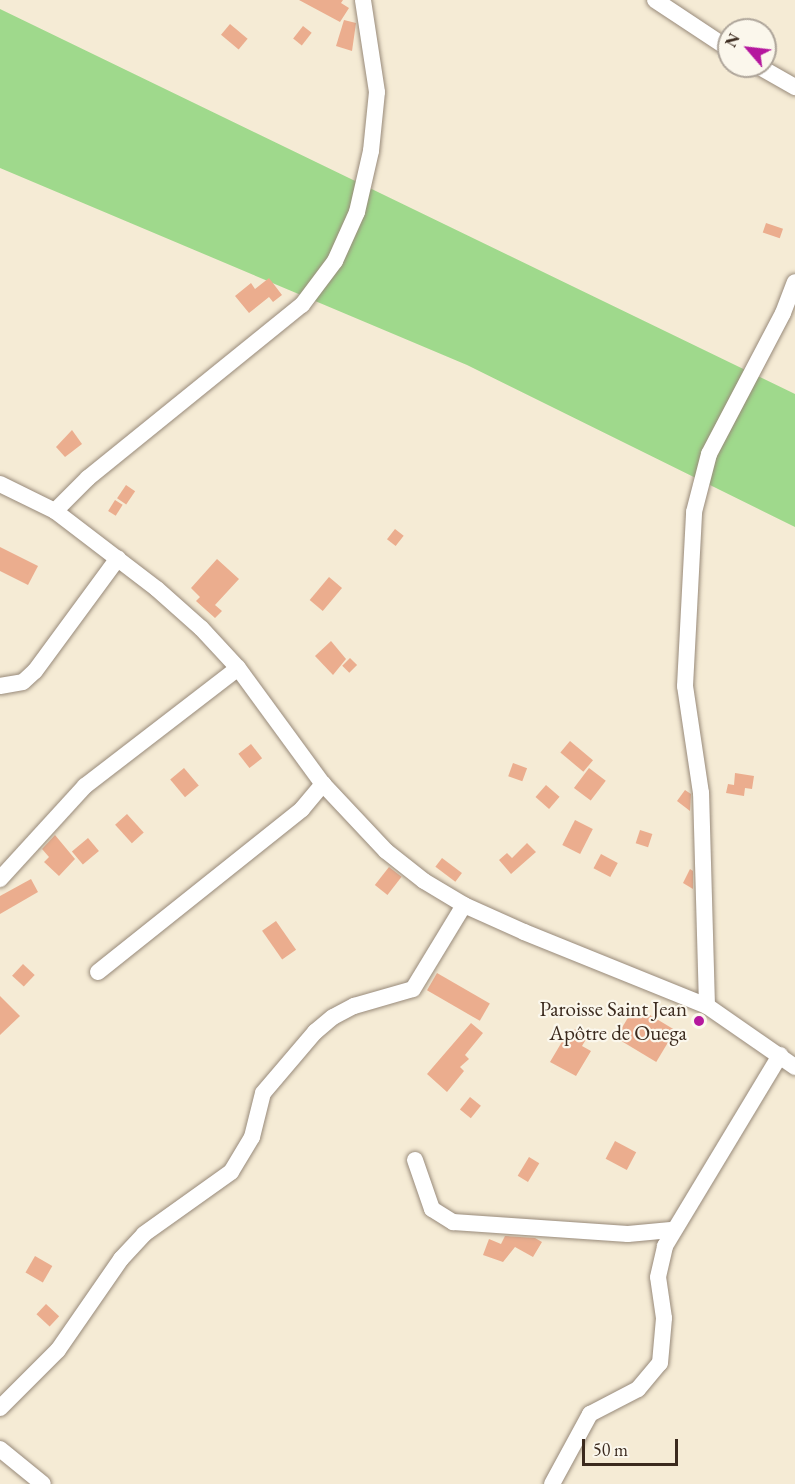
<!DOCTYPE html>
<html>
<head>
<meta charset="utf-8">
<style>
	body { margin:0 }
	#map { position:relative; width:795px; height:1484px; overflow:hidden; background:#f5ebd5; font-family:"EB Garamond",serif }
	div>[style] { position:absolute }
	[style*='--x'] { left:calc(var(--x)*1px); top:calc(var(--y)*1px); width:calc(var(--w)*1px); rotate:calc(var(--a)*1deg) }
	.green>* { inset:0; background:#9fd98c }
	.building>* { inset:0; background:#ebad8e; transform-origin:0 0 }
	.roads { filter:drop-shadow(0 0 2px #988a7a) drop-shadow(0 0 2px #988a7a) }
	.minor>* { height:16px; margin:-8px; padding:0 8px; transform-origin:8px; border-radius:8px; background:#fff }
	.dots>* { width:16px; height:16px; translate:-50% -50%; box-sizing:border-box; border:3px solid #fbf7ec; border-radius:50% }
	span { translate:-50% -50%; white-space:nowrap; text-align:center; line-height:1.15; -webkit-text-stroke:4.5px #fbf7ec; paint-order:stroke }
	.poi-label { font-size:21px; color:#3b2a1e }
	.right { translate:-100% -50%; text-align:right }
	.north { position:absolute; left:717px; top:18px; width:60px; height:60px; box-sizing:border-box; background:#fbf7ec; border:2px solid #aea59a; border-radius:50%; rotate:298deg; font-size:16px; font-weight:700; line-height:24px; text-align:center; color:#3b2a1e }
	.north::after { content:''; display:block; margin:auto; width:21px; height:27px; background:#b5179e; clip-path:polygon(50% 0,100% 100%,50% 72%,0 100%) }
	.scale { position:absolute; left:582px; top:1439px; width:96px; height:27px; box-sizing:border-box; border:3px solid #3b2a1e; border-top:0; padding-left:8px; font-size:18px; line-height:21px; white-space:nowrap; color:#3b2a1e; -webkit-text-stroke:4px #fbf7ec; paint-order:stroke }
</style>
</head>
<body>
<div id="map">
	<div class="green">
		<i style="clip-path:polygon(0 9px,795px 394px,795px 527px,467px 365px,0 168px)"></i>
	</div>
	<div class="building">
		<i style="clip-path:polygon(299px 0,343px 0,341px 3px,349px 8px,340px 22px)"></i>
		<i style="clip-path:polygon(344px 20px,356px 23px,352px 51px,336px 46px)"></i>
		<i style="left:230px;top:24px;width:23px;height:14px;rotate:40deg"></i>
		<i style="left:303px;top:26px;width:11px;height:16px;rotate:38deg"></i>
		<i style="left:766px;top:223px;width:18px;height:10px;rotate:19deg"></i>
		<i style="clip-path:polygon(269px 278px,282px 295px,273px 302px,269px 297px,249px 313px,235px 296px,251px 283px,255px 289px)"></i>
		<i style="clip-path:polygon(72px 430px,82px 444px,65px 457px,56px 447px)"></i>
		<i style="left:126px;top:485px;width:11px;height:16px;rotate:34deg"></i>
		<i style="left:115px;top:500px;width:9px;height:13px;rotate:32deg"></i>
		<i style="left:395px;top:529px;width:11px;height:13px;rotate:38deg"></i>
		<i style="clip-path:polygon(0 547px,38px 566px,28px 585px,0 571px)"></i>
		<i style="clip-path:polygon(217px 559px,239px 579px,215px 605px,222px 611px,215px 618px,196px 601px,200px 597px,191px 588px)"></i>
		<i style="left:329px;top:577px;width:17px;height:30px;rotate:40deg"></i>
		<i style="clip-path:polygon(331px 641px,346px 659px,333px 675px,315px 656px)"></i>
		<i style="left:350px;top:658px;width:10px;height:11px;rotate:45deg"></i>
		<i style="left:570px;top:741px;width:30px;height:15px;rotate:40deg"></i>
		<i style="left:251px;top:744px;width:18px;height:16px;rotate:52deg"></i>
		<i style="left:513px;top:763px;width:15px;height:14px;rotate:20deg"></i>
		<i style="left:184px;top:768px;width:23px;height:18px;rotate:50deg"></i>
		<i style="left:589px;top:768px;width:21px;height:25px;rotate:37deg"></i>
		<i style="clip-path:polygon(735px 773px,754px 776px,752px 789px,745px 788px,744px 796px,726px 793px,728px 784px,734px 785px)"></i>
		<i style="left:546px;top:785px;width:18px;height:16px;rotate:41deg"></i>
		<i style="clip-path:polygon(685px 790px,691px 794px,690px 811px,677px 801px)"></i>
		<i style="left:127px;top:814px;width:25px;height:16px;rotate:48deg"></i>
		<i style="left:575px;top:820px;width:20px;height:28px;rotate:27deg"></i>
		<i style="left:640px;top:830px;width:13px;height:14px;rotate:18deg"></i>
		<i style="clip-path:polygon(55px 835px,75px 859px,59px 876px,44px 862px,49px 857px,42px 849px)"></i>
		<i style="left:88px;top:838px;width:17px;height:21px;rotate:50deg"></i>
		<i style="clip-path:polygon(527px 843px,536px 852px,511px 874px,499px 860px,507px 853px,512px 858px)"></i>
		<i style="left:601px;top:854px;width:19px;height:16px;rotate:28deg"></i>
		<i style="left:442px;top:858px;width:25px;height:11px;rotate:37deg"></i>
		<i style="left:389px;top:867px;width:16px;height:23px;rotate:38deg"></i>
		<i style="clip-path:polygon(690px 869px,693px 871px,693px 889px,683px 883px)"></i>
		<i style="clip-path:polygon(31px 879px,38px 892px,0 914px,0 896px)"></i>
		<i style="left:276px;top:921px;width:35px;height:17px;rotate:55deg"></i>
		<i style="left:23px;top:964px;width:16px;height:16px;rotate:43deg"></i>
		<i style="left:437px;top:973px;width:61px;height:20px;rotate:30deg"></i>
		<i style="clip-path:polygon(0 996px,20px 1016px,0 1035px)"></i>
		<i style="left:635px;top:1006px;width:47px;height:37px;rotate:31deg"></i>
		<i style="clip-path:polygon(471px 1023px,483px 1033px,465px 1055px,469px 1059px,460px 1067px,464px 1071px,447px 1092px,427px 1074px)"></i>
		<i style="clip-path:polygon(575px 1029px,588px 1036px,582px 1046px,591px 1051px,576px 1076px,550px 1062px,563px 1040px,568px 1043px)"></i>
		<i style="left:470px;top:1097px;width:14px;height:16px;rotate:39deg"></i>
		<i style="left:615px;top:1141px;width:24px;height:20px;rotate:28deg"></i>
		<i style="left:529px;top:1157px;width:12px;height:22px;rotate:31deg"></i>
		<i style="clip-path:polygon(505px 1236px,535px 1238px,542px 1242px,533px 1257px,515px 1247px,503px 1262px,483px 1255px,489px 1239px,501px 1244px)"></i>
		<i style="left:35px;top:1256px;width:20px;height:19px;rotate:30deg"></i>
		<i style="left:46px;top:1304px;width:18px;height:14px;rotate:43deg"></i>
	</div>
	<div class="roads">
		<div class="minor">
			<i style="--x:655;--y:0;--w:89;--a:33.5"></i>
			<i style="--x:758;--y:66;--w:43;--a:29.6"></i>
			<i style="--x:0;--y:484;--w:61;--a:26.1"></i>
			<i style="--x:55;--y:511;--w:128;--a:37.4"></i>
			<i style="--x:157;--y:589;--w:59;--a:41.6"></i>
			<i style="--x:201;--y:628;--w:54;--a:47.2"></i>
			<i style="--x:238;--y:668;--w:144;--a:53.8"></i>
			<i style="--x:323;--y:784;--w:92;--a:46.8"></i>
			<i style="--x:386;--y:851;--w:48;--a:38.3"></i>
			<i style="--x:424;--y:881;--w:47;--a:31"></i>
			<i style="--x:464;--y:905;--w:66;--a:24.2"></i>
			<i style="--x:524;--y:932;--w:197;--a:22"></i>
			<i style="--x:707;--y:1006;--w:107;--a:34.7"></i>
			<i style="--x:55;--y:511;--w:47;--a:-45"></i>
			<i style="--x:88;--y:478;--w:275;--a:-39"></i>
			<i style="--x:302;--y:305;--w:55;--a:-53.1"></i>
			<i style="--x:335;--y:261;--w:54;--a:-65.8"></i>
			<i style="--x:357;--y:212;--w:63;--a:-77.1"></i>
			<i style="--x:371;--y:151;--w:59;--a:-84.2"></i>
			<i style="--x:377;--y:92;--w:93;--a:-98.7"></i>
			<i style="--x:0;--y:686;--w:23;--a:-10"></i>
			<i style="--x:23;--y:682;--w:16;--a:-43"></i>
			<i style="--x:35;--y:671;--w:140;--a:-53.7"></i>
			<i style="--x:0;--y:879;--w:126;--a:-47.6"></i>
			<i style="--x:85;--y:786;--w:193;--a:-37.6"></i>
			<i style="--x:98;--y:972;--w:261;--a:-38.6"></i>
			<i style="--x:302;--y:809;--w:33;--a:-50"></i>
			<i style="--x:707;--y:1006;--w:213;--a:-91.6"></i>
			<i style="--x:701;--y:793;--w:108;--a:-98.5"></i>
			<i style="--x:685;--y:686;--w:174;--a:-87"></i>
			<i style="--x:694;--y:512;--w:60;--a:-75.5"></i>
			<i style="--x:709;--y:454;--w:159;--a:-62.3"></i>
			<i style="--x:783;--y:313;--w:33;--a:-69"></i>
			<i style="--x:415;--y:1160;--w:52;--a:70.9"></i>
			<i style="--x:432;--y:1209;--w:25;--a:32"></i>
			<i style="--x:453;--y:1222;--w:175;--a:3.9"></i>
			<i style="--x:628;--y:1234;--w:43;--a:-5.3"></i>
			<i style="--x:0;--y:1408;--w:82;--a:-45"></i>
			<i style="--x:58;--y:1350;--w:111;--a:-55.3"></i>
			<i style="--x:121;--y:1259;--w:34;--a:-47"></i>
			<i style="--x:144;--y:1234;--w:107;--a:-35.5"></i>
			<i style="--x:231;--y:1172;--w:41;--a:-59"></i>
			<i style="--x:252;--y:1137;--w:45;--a:-76"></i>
			<i style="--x:263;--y:1093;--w:80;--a:-49.6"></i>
			<i style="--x:315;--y:1032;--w:23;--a:-40"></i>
			<i style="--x:333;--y:1017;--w:24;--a:-28"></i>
			<i style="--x:354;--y:1006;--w:61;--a:-16.1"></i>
			<i style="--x:413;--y:989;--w:98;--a:-58.7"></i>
			<i style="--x:0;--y:1449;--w:55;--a:39.1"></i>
			<i style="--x:552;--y:1484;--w:80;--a:-61.5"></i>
			<i style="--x:590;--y:1414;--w:54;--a:-27.5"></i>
			<i style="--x:638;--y:1389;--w:34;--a:-50"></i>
			<i style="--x:660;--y:1363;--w:45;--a:-84.9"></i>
			<i style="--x:664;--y:1318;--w:41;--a:-98.3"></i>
			<i style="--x:658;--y:1277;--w:32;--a:-77"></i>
			<i style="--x:665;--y:1246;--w:223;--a:-58.9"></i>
		</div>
	</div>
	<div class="dots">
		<i style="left:699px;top:1021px;background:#b5179e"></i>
	</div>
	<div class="poi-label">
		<span class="right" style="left:687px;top:1021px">Paroisse Saint Jean<br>Apôtre de Ouega</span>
	</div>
	<div class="north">N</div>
	<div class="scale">50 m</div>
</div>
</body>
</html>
